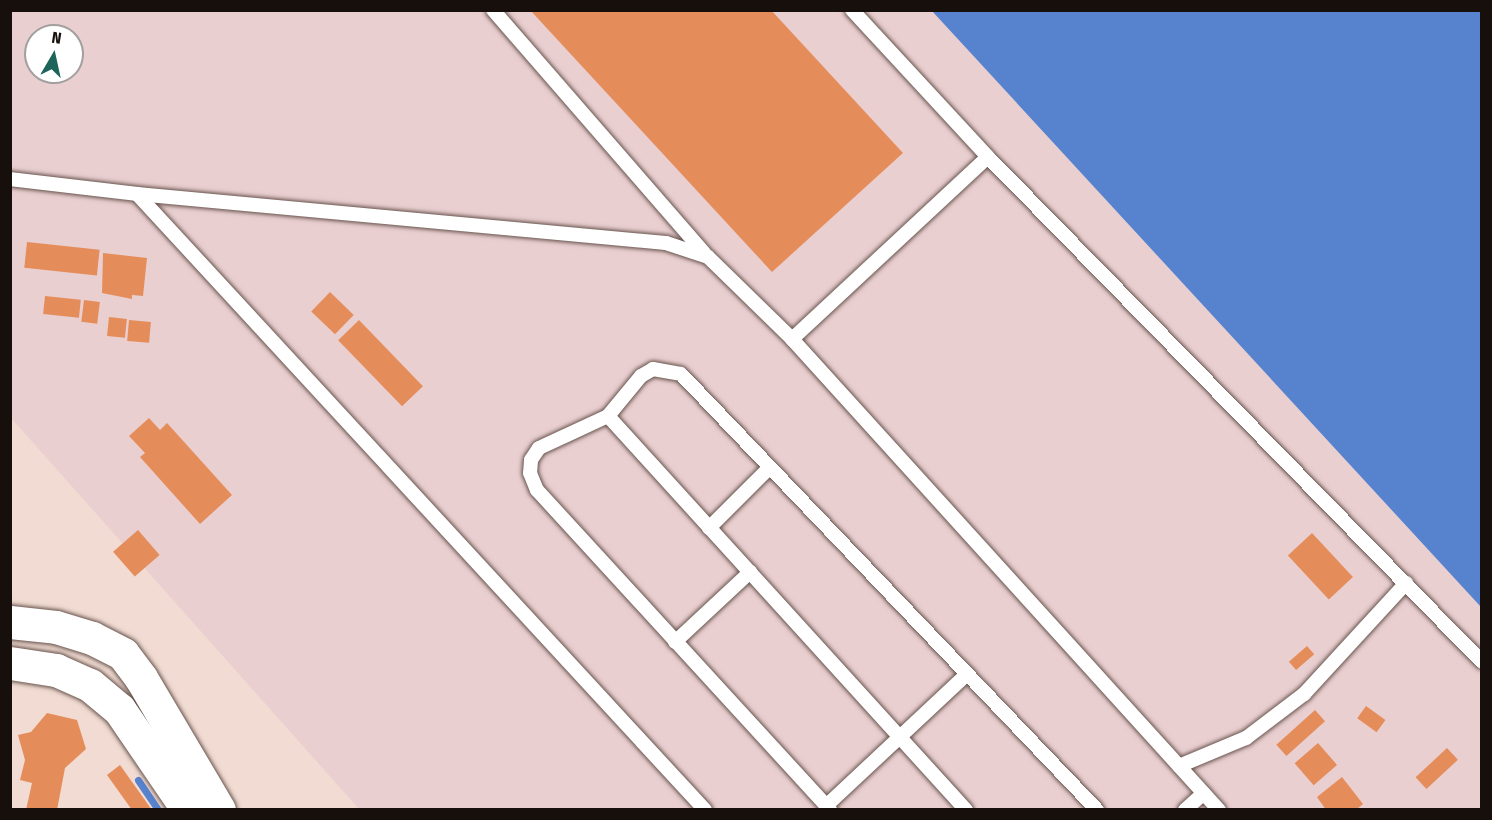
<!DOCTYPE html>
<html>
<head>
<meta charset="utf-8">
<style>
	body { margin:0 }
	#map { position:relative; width:1492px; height:820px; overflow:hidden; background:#f1dbd2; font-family:"Fira Sans Condensed",sans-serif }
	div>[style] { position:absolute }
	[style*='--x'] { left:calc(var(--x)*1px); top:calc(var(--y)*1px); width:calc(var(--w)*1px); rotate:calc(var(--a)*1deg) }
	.industrial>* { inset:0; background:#eacfd1 }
	.water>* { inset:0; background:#5682ce }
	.stream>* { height:7px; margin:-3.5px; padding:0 3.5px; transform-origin:3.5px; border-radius:3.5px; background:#5682ce }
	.building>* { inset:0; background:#e58d5a; transform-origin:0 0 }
	.roads { filter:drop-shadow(0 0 2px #67544d) drop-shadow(0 0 2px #67544d) }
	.lane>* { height:14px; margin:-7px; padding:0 7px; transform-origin:7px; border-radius:7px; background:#fff }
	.secondary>* { height:33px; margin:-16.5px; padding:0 16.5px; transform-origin:16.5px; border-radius:16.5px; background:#fff }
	span { translate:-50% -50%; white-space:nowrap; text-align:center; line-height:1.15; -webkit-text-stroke:4.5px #fff; paint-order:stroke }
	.frame { position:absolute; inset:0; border:12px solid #160f0c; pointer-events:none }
	.north { position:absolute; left:24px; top:24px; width:60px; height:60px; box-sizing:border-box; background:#fff; border:2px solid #a29f9e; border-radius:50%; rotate:9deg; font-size:16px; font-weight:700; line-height:24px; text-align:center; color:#160f0c }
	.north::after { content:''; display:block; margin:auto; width:21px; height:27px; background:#1d655a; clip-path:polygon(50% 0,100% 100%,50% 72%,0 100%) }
</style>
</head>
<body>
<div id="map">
	<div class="industrial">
		<i style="clip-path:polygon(evenodd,10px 11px,932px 11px,1481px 607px,1481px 809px,359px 809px,11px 418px,10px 11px,36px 36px,72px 36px,72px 72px,36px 72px,36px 36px)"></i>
	</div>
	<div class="water">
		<i style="clip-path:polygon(932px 11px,1481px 11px,1481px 607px)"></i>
	</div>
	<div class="stream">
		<i style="--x:138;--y:780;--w:36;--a:56"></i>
	</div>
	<div class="building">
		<i style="clip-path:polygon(530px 10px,771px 10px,903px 153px,772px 272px)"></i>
		<i style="left:27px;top:242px;width:73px;height:26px;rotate:6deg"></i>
		<i style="clip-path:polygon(103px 253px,147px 258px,143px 296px,132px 295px,132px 299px,102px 293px)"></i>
		<i style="left:330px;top:292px;width:33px;height:27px;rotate:44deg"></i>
		<i style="left:45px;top:296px;width:36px;height:18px;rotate:6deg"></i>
		<i style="left:84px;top:300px;width:16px;height:22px;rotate:7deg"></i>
		<i style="left:109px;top:317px;width:18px;height:19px;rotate:6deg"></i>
		<i style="left:129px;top:320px;width:22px;height:21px;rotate:5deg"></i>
		<i style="left:359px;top:320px;width:92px;height:29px;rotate:46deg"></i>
		<i style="clip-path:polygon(149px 418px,160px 430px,167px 423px,232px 495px,200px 524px,140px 457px,145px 453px,129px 436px)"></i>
		<i style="left:138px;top:530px;width:33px;height:33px;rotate:49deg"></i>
		<i style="left:1312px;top:533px;width:60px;height:33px;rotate:47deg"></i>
		<i style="left:1307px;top:646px;width:11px;height:24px;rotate:49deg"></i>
		<i style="left:1366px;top:706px;width:24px;height:15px;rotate:36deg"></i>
		<i style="left:1315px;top:710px;width:15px;height:52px;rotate:48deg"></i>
		<i style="clip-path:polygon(47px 713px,77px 720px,86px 749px,65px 768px,57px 810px,26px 810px,32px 783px,20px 780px,25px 760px,18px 735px,31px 732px)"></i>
		<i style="left:1318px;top:743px;width:29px;height:31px;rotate:49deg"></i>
		<i style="left:1447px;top:748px;width:16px;height:43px;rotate:47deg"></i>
		<i style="clip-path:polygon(120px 765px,152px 810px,132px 810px,107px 775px)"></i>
		<i style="clip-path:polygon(1342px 777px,1363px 804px,1356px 810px,1326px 810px,1317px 797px)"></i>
	</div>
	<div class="roads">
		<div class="lane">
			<i style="--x:493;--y:10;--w:322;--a:49"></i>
			<i style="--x:852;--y:10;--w:200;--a:47.2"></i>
			<i style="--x:988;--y:157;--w:706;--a:45.63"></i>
			<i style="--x:10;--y:179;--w:128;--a:6.7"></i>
			<i style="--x:137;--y:194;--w:531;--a:5.29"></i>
			<i style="--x:666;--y:243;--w:44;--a:18.4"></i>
			<i style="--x:708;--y:257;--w:117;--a:44.3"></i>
			<i style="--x:792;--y:339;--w:636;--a:47.81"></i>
			<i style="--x:137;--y:194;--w:838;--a:47.32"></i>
			<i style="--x:792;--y:339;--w:267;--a:-42.9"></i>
			<i style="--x:608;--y:416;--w:76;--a:155.1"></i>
			<i style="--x:539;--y:448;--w:14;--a:124"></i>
			<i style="--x:531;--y:460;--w:13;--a:94"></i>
			<i style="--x:530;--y:473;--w:18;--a:68"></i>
			<i style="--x:537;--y:490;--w:434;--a:47.5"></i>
			<i style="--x:709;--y:528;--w:86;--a:-45"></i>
			<i style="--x:675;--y:642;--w:103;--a:-43"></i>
			<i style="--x:1179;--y:766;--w:73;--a:-22.7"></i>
			<i style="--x:1246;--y:738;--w:73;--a:-37.2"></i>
			<i style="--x:1304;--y:694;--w:151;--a:-47.4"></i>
			<i style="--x:826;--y:806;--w:193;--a:-43.1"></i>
			<i style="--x:966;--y:810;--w:532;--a:-132.26"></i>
			<i style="--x:608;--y:416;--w:52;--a:-50.5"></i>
			<i style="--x:641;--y:376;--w:14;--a:-30"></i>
			<i style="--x:653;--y:369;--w:28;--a:10"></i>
			<i style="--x:681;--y:374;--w:603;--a:46.34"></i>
			<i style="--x:1185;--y:810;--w:25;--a:-42"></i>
		</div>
		<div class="secondary">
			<i style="--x:10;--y:622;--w:46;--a:6.2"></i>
			<i style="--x:56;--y:627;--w:38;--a:17"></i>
			<i style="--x:92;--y:638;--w:35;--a:27"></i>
			<i style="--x:123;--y:654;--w:30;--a:53"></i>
			<i style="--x:141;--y:678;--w:153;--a:59.4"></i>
			<i style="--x:10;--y:663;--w:47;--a:8.7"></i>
			<i style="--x:56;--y:670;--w:37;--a:24"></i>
			<i style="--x:90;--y:685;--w:38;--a:40"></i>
			<i style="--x:119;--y:709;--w:122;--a:55.7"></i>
		</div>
	</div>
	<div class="frame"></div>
	<div class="north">N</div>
</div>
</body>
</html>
